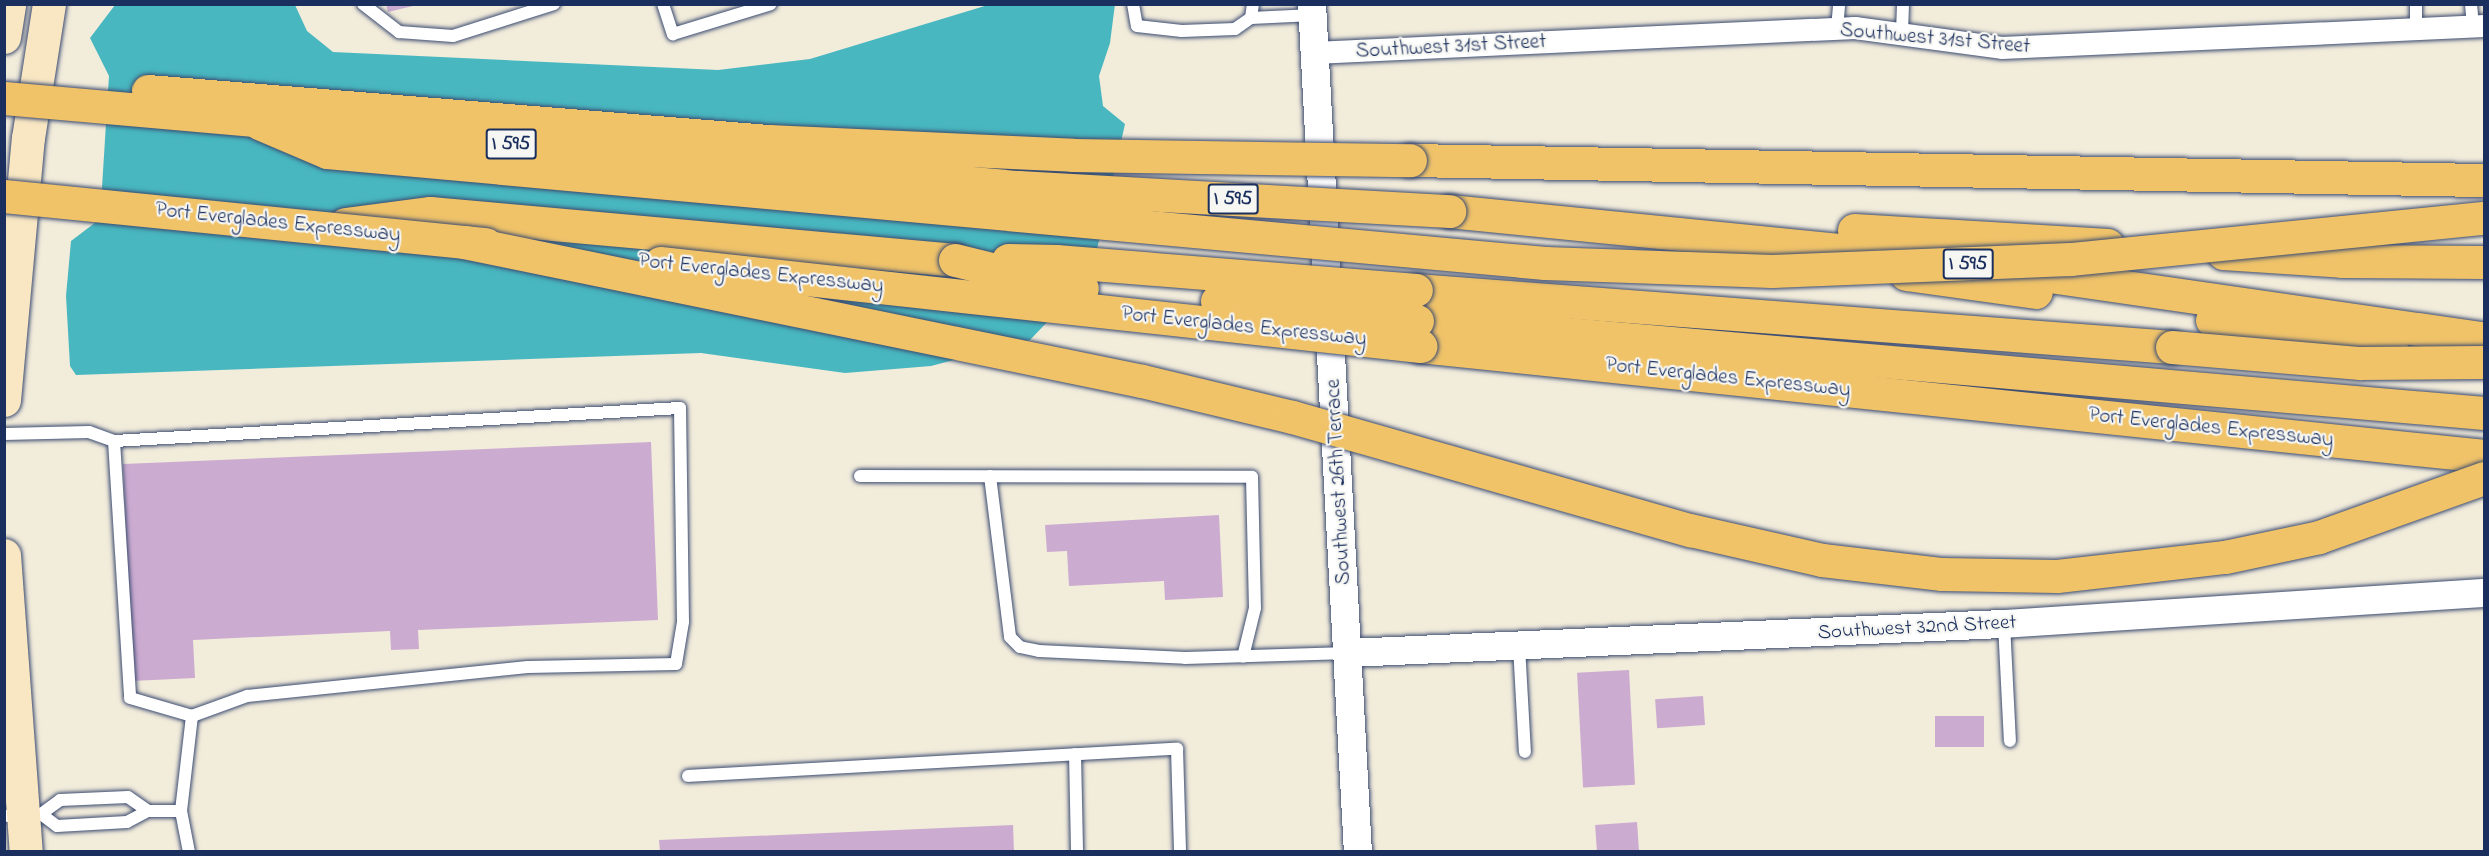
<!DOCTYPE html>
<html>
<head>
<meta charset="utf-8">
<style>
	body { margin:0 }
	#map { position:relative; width:2489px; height:856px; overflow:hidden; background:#f2ecdb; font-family:"Indie Flower",sans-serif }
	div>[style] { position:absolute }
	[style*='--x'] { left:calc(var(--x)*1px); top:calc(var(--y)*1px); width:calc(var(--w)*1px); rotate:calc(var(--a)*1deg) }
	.water>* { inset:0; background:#48b7c0 }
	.building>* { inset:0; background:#ccabd1; transform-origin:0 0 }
	.roads { filter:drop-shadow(0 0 2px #3b4b71) drop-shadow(0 0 2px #3b4b71) }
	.service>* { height:12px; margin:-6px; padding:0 6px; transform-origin:6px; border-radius:6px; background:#fff }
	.minor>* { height:22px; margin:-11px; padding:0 11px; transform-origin:11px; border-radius:11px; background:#fff }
	.tertiary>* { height:28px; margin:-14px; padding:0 14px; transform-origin:14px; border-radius:14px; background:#fff }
	.secondary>* { height:33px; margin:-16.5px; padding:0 16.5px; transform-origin:16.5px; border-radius:16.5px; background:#f9e7c3 }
	.motorway>* { height:33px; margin:-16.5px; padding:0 16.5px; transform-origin:16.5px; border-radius:16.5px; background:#f0c369 }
	.bridges { filter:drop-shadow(0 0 2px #3b4b71) drop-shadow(0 0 2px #3b4b71) }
	.motorway-bridge>* { height:33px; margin:-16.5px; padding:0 16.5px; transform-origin:16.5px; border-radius:16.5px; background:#f0c369 }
	span { translate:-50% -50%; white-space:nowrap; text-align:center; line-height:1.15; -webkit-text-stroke:4.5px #f6f6f2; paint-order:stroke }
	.shield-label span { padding:2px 4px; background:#f6f6f2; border:2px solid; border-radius:4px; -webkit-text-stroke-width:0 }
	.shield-label { font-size:20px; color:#1b2f5e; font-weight:700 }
	.street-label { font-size:21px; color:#1b2f5e }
	.frame { position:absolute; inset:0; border:6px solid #1b2f5e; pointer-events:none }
</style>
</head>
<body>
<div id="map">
	<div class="water">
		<i style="clip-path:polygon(115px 5px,295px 5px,307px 31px,333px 52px,718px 70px,810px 59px,988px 5px,1115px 4px,1110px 43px,1099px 76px,1103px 106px,1125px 124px,1091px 276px,1030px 340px,931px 366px,845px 373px,701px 353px,76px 375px,70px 366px,66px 296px,71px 241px,100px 219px,109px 76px,90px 38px)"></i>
	</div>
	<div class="building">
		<i style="clip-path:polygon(386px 4px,417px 4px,417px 5px,388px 12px)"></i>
		<i style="clip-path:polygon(651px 442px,658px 620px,418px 630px,419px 649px,391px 650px,390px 631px,193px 640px,195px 678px,132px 681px,123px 464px)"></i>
		<i style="clip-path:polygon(1219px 515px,1223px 597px,1165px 600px,1164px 581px,1069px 586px,1067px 551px,1047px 552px,1045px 525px)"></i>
		<i style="left:1629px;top:670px;width:115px;height:52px;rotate:87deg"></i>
		<i style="left:1703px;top:696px;width:29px;height:48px;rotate:86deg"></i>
		<i style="left:1984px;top:716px;width:31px;height:49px;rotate:90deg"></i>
		<i style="left:1637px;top:822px;width:30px;height:42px;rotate:86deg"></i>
		<i style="clip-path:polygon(1013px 825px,1014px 852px,660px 852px,659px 840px)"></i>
	</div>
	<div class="roads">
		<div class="service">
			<i style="--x:363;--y:4;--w:46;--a:37.9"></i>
			<i style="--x:399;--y:32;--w:54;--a:4.2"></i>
			<i style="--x:453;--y:36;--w:106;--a:-17.6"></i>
			<i style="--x:663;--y:4;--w:32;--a:72"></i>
			<i style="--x:673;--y:34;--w:102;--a:-17"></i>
			<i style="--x:1133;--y:4;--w:22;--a:80"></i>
			<i style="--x:1137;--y:26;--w:45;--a:6.3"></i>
			<i style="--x:1182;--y:31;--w:53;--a:-2.2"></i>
			<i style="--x:1235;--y:29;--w:19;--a:-35"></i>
			<i style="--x:1251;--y:18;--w:14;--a:-82"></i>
			<i style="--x:2416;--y:4;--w:26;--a:90"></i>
			<i style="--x:2471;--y:4;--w:23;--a:85"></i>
			<i style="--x:1251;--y:18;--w:62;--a:-2.8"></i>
			<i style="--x:1837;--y:29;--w:25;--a:-85"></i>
			<i style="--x:1902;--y:33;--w:29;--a:-88"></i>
			<i style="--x:4;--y:434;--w:85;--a:-1.3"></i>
			<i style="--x:89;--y:432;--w:27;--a:20"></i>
			<i style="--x:860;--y:476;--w:392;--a:0.1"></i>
			<i style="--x:1252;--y:477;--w:131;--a:88.7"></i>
			<i style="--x:1255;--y:608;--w:50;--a:103.8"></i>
			<i style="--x:990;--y:476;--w:162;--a:82.9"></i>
			<i style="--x:1010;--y:637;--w:14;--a:45"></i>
			<i style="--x:1020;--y:647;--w:19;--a:12"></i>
			<i style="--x:1039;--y:651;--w:146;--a:2.7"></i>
			<i style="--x:1185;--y:658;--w:163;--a:-1.8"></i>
			<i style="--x:2004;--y:624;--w:117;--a:87.1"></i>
			<i style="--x:1519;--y:646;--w:106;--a:86.8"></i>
			<i style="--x:1075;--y:754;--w:98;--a:88.8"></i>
			<i style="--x:688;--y:776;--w:490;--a:-3.2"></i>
			<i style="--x:1177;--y:749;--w:103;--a:88.3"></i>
			<i style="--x:181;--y:811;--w:96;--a:-83.4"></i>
			<i style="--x:192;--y:716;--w:59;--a:-20"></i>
			<i style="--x:247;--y:696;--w:282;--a:-5.9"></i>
			<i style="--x:528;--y:667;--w:148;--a:-1.2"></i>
			<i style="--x:676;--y:664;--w:43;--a:-80.5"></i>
			<i style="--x:683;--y:622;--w:214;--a:-90.8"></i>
			<i style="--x:680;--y:408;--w:567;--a:176.66"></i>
			<i style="--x:114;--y:441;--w:257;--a:86.4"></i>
			<i style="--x:130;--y:698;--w:65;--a:16.2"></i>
			<i style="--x:41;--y:814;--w:20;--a:37"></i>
			<i style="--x:57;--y:826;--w:70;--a:-3.3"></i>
			<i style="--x:127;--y:822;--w:24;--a:-28"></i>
			<i style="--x:148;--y:811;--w:33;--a:0"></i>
			<i style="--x:181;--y:811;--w:42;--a:79"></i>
			<i style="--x:4;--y:816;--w:37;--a:-3"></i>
			<i style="--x:41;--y:814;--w:24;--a:-36"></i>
			<i style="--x:60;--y:800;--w:68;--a:-2.5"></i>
			<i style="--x:128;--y:797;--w:24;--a:35"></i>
		</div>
		<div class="minor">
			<i style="--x:1314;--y:53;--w:542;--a:-2.65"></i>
			<i style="--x:1855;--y:28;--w:148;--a:7.7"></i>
			<i style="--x:2002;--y:48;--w:483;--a:-2.6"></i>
		</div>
		<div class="tertiary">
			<i style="--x:1312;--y:4;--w:849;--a:86.9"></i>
			<i style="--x:1349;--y:653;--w:656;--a:-2.54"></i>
			<i style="--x:2004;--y:624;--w:481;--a:-3.7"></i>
		</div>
		<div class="secondary">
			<i style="--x:4;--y:37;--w:33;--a:-81"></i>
			<i style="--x:4;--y:400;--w:263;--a:-84.8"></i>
			<i style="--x:28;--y:138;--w:136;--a:-81.1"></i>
			<i style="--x:4;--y:555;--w:298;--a:85.8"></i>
		</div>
		<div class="motorway">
			<i style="--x:1410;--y:160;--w:1074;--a:1.07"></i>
			<i style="--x:1449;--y:211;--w:454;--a:5.7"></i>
			<i style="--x:345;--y:224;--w:86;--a:-7.4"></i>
			<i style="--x:430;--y:213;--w:527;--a:5.12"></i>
			<i style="--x:1854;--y:230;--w:254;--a:3.4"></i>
			<i style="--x:2223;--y:253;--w:119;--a:3.8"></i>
			<i style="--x:2342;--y:261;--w:142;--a:0.4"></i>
			<i style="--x:2008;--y:270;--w:481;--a:8.2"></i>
			<i style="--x:1906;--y:274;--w:131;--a:7.9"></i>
			<i style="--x:1416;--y:290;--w:758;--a:4.31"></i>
			<i style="--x:2212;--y:320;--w:185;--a:10.6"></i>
			<i style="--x:1417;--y:321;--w:1071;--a:4.93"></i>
			<i style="--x:1420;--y:346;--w:1070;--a:5.9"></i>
		</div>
	</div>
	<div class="bridges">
		<div class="motorway-bridge">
			<i style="--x:148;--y:91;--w:622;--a:4.61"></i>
			<i style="--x:768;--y:141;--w:305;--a:2.6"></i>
			<i style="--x:1073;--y:155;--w:337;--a:0.9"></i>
			<i style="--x:4;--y:98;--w:1018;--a:5.02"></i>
			<i style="--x:1018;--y:187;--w:432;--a:3.2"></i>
			<i style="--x:259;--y:123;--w:74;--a:23.1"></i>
			<i style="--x:327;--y:152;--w:1223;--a:5.21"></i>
			<i style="--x:1545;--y:263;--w:227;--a:2"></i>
			<i style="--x:1772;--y:271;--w:299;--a:-2.3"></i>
			<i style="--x:2071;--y:259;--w:415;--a:-5.7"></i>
			<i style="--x:4;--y:196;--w:484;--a:5.7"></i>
			<i style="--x:464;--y:242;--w:692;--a:11.59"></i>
			<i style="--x:1142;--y:381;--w:154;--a:13.5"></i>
			<i style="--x:1292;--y:417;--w:414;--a:15.9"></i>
			<i style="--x:1690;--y:530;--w:135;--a:12.8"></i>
			<i style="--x:1822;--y:560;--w:121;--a:6.7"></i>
			<i style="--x:1942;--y:574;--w:115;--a:1"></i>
			<i style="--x:2057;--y:576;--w:169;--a:-6.5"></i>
			<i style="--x:2225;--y:557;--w:96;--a:-12"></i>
			<i style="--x:2319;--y:537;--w:175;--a:-19.7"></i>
			<i style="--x:955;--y:260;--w:104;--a:13.9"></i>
			<i style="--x:1056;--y:285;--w:26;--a:7"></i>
			<i style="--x:1008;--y:260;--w:48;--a:1.2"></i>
			<i style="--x:1056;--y:261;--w:361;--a:4.6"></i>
			<i style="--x:660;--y:263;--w:765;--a:6.23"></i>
			<i style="--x:1217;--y:301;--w:201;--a:5.7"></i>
			<i style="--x:2172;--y:347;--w:189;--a:4.9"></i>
			<i style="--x:2360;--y:363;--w:124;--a:-0.5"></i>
		</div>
	</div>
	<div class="shield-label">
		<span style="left:511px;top:144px">I 595</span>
		<span style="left:1233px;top:199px">I 595</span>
		<span style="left:1968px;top:264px">I 595</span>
	</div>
	<div class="street-label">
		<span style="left:1935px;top:39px;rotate:5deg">Southwest 31st Street</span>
		<span style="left:1451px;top:47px;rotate:-3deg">Southwest 31st Street</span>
		<span style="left:278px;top:223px;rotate:6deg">Port Everglades Expressway</span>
		<span style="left:761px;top:274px;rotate:6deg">Port Everglades Expressway</span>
		<span style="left:1244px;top:327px;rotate:6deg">Port Everglades Expressway</span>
		<span style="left:1728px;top:378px;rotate:6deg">Port Everglades Expressway</span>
		<span style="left:2211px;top:428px;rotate:6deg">Port Everglades Expressway</span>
		<span style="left:1339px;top:482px;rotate:-93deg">Southwest 26th Terrace</span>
		<span style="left:1917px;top:628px;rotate:-3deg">Southwest 32nd Street</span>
	</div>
	<div class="frame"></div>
</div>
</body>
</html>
